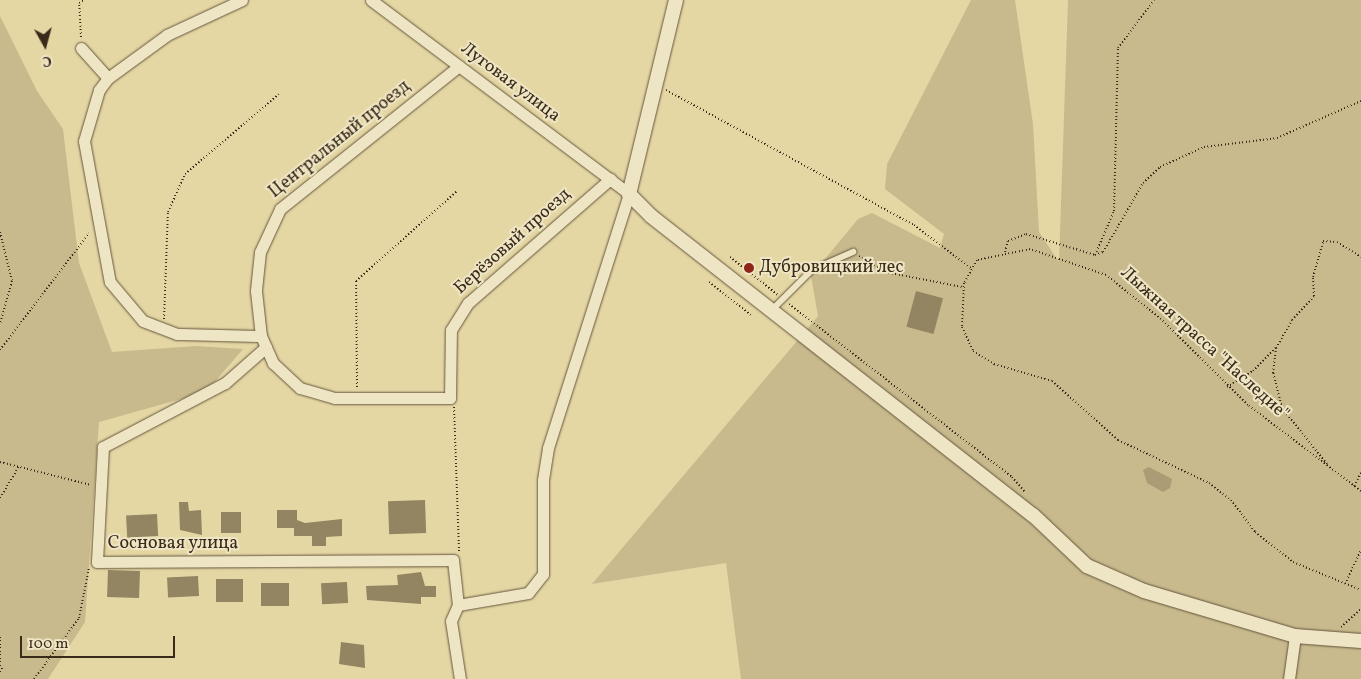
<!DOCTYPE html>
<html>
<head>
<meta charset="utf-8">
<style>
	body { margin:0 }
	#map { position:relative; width:1361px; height:679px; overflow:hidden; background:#e5d7a4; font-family:Vollkorn,serif }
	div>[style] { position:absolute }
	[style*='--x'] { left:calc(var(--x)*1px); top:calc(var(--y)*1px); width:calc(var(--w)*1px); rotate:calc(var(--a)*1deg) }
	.green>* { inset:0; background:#c8ba8d }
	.water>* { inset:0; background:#ab9c75 }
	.building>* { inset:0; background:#938462; transform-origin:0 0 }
	.path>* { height:2px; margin-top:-1px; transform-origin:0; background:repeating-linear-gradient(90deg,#3a2a1a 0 1px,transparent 0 3.5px) }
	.roads { filter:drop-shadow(0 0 1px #65553c) drop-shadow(0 0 1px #65553c) }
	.service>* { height:5.5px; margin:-2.75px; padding:0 2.75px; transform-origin:2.75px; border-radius:2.75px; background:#eee5c4 }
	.minor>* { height:11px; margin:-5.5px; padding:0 5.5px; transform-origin:5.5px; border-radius:5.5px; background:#eee5c4 }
	.tertiary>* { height:14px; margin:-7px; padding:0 7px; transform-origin:7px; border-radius:7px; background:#eee5c4 }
	.dots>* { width:14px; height:14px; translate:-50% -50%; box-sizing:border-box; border:2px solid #eee5c4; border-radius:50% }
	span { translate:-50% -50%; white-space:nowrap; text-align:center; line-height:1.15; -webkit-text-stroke:4px #eee5c4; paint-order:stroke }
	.street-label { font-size:18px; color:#3a2a1a }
	.poi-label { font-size:18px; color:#3a2a1a }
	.left { translate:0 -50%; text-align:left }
	.north { position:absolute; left:20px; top:20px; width:50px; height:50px; -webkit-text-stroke:4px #eee5c4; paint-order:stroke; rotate:173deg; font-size:14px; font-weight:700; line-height:20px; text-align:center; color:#3a2a1a }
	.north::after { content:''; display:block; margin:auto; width:18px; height:22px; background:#3a2a1a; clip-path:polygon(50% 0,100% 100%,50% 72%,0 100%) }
	.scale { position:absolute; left:20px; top:636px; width:155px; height:22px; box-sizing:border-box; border:2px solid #3a2a1a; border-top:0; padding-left:6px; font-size:15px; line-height:18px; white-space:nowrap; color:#3a2a1a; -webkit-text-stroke:4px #eee5c4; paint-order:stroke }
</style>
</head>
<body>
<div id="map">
	<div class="green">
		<i style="clip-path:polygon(971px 0,1015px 0,1033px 124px,1039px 232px,1059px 262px,1068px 0,1361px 0,1361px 679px,741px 679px,726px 563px,592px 584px,818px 316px,811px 276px,858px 219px,872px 213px,940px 248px,944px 234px,885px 189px,887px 164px)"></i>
		<i style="clip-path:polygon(0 16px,37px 91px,63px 129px,79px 263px,112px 352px,196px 346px,243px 349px,206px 392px,99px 422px,85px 622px,48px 679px,0 679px)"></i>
	</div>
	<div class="water">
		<i style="clip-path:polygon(1149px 467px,1172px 479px,1170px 488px,1163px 492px,1147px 483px,1143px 470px)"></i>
	</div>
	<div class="building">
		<i style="left:916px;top:291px;width:28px;height:37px;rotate:15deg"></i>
		<i style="left:425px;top:500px;width:33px;height:37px;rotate:88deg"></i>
		<i style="clip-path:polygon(179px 502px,188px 502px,189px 511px,201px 510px,202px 535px,180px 530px)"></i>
		<i style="clip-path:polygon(277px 510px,297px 510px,297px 520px,305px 523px,342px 519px,342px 536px,326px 537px,326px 546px,312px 546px,312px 536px,294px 536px,294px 528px,277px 528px)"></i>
		<i style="left:221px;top:512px;width:20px;height:21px"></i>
		<i style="left:157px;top:514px;width:22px;height:31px;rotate:87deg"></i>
		<i style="left:108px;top:570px;width:32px;height:27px;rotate:2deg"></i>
		<i style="clip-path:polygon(421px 572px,425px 586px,436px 586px,436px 597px,421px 597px,421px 604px,367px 600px,366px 586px,398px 585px,397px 575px)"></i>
		<i style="left:198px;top:576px;width:20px;height:31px;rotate:87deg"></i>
		<i style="left:216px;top:579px;width:27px;height:23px"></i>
		<i style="left:347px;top:582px;width:21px;height:26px;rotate:87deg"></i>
		<i style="left:261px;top:583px;width:28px;height:23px"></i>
		<i style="clip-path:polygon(341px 642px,364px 645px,365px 668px,339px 664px)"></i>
	</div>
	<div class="path">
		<i style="--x:81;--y:37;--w:34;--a:-93"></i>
		<i style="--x:79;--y:3;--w:6;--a:-31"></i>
		<i style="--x:666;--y:90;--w:282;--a:28.6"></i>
		<i style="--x:914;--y:225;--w:73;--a:37.2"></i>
		<i style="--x:0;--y:232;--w:50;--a:76.2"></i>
		<i style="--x:12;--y:281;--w:45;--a:105.6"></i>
		<i style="--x:1005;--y:252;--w:11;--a:-75"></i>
		<i style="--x:1008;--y:241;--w:19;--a:-21"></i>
		<i style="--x:1026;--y:234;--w:72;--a:16.9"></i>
		<i style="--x:1095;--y:255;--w:48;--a:-66.6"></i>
		<i style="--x:1114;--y:211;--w:163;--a:-88.6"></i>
		<i style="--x:1118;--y:48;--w:60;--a:-53.1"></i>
		<i style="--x:1095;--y:255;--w:9;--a:-21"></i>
		<i style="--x:1103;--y:252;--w:80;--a:-59.9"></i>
		<i style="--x:1143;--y:183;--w:23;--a:-43"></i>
		<i style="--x:1160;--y:167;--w:48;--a:-24.4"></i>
		<i style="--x:1204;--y:147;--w:74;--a:-7"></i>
		<i style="--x:1277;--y:138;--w:92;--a:-23.8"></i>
		<i style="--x:859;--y:256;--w:31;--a:32"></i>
		<i style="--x:885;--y:272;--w:79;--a:10.9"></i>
		<i style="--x:730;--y:257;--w:61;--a:38.4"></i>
		<i style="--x:709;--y:282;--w:53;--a:38.2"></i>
		<i style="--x:789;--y:304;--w:282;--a:37.8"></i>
		<i style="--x:1012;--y:477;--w:20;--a:49"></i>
		<i style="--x:164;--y:319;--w:107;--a:-87.9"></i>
		<i style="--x:168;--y:212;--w:42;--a:-65.9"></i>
		<i style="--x:185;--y:174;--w:123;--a:-40.4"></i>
		<i style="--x:0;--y:350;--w:147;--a:-52.7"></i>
		<i style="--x:357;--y:387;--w:106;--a:-90.5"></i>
		<i style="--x:356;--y:281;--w:135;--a:-41.7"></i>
		<i style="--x:1227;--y:387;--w:31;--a:-32"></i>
		<i style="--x:1253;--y:371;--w:32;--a:-46"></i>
		<i style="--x:454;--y:407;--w:145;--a:88"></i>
		<i style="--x:0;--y:462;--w:94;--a:14.2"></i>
		<i style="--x:1327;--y:464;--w:72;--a:-128.8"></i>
		<i style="--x:1282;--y:408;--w:36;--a:-104"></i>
		<i style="--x:1273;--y:373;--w:25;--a:-83"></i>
		<i style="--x:1276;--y:348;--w:32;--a:-60"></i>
		<i style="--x:1292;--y:320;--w:33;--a:-47"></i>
		<i style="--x:1314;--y:296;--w:19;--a:-93"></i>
		<i style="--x:1313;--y:277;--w:37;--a:-74"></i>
		<i style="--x:1323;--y:241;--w:14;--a:4"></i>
		<i style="--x:1337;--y:242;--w:28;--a:32"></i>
		<i style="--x:1354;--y:486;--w:15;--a:-62"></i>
		<i style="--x:1361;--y:491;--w:142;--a:-142.7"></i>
		<i style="--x:1248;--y:405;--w:122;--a:-135.3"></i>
		<i style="--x:1161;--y:319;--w:70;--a:-141.3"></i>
		<i style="--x:1106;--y:275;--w:80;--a:-161.1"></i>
		<i style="--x:1030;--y:249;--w:54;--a:168.3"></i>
		<i style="--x:977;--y:260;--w:26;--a:119"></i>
		<i style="--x:964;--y:283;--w:44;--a:92.6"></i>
		<i style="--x:962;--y:327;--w:26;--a:65"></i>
		<i style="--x:973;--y:351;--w:25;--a:32"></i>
		<i style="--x:994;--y:364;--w:60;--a:16.3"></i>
		<i style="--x:1052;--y:381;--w:89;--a:41.8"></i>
		<i style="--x:1118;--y:440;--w:101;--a:25.3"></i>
		<i style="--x:1209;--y:483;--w:28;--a:38"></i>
		<i style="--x:1231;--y:500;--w:40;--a:53"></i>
		<i style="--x:1255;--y:532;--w:48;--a:38.3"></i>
		<i style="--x:1293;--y:562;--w:74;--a:22.4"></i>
		<i style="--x:0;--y:498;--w:37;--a:-59"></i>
		<i style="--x:1345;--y:584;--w:38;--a:-65"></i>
		<i style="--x:1341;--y:627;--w:27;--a:-42"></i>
		<i style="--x:0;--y:637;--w:30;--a:90"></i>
		<i style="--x:0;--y:672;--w:7;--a:-63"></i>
		<i style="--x:34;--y:679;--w:76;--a:-53.6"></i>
		<i style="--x:79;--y:618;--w:51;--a:-78.7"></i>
	</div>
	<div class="roads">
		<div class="service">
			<i style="--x:771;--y:311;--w:58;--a:-45"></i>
			<i style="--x:812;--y:270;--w:45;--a:-23.7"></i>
		</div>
		<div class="minor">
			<i style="--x:242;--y:0;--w:83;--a:155"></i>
			<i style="--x:167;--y:35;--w:73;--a:143.9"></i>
			<i style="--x:108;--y:78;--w:15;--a:127"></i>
			<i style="--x:99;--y:90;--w:53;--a:106.4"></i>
			<i style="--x:84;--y:141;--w:143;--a:79.6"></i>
			<i style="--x:110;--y:282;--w:51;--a:49.8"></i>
			<i style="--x:143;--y:321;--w:36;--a:21"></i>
			<i style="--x:177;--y:334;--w:84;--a:1.4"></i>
			<i style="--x:371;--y:0;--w:323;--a:36.9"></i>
			<i style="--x:629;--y:194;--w:267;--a:107.7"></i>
			<i style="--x:548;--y:448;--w:33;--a:99"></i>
			<i style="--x:543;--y:481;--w:93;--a:90"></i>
			<i style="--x:543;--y:574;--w:24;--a:128"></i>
			<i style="--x:528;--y:593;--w:71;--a:170.3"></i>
			<i style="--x:458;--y:605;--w:17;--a:114"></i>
			<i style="--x:451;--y:621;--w:59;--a:81.2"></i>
			<i style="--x:81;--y:48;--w:40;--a:48"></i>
			<i style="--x:459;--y:66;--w:229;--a:141.4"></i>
			<i style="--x:280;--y:209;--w:47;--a:114.9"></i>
			<i style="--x:260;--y:252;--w:39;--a:96"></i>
			<i style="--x:256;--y:291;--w:45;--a:83.7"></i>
			<i style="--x:261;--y:336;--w:30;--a:66"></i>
			<i style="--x:273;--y:363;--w:37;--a:43"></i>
			<i style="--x:300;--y:388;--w:36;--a:16"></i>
			<i style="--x:335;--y:398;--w:115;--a:0"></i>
			<i style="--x:450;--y:398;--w:68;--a:-89.2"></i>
			<i style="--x:451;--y:330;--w:32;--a:-58"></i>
			<i style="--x:468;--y:303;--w:189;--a:-41.1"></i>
			<i style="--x:266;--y:347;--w:55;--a:138.7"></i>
			<i style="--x:225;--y:383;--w:138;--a:152.3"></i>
			<i style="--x:103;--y:447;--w:115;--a:93"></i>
			<i style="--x:97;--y:562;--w:356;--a:-0.3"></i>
			<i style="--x:453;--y:560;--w:45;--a:83.7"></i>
			<i style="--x:1289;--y:679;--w:43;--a:-82.1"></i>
		</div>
		<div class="tertiary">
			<i style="--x:676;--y:0;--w:200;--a:103.6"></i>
			<i style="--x:629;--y:194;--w:31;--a:45"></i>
			<i style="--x:651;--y:216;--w:485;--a:38.1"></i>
			<i style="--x:1033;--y:515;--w:74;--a:43.4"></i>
			<i style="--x:1087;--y:566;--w:62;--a:23.7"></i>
			<i style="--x:1144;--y:591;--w:158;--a:16.6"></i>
			<i style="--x:1295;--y:636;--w:66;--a:4.3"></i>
		</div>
	</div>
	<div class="dots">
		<i style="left:749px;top:268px;background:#8f2418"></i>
	</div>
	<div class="street-label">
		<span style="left:510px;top:83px;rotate:37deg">Луговая улица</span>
		<span style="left:340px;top:140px;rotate:-39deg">Центральный проезд</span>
		<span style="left:513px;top:242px;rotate:-42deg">Берёзовый проезд</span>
		<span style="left:1204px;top:344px;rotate:42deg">Лыжная трасса "Наследие"</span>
		<span style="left:173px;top:544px">Сосновая улица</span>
	</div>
	<div class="poi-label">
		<span class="left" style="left:759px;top:268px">Дубровицкий лес</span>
	</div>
	<div class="north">С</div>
	<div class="scale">100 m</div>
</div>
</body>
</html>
